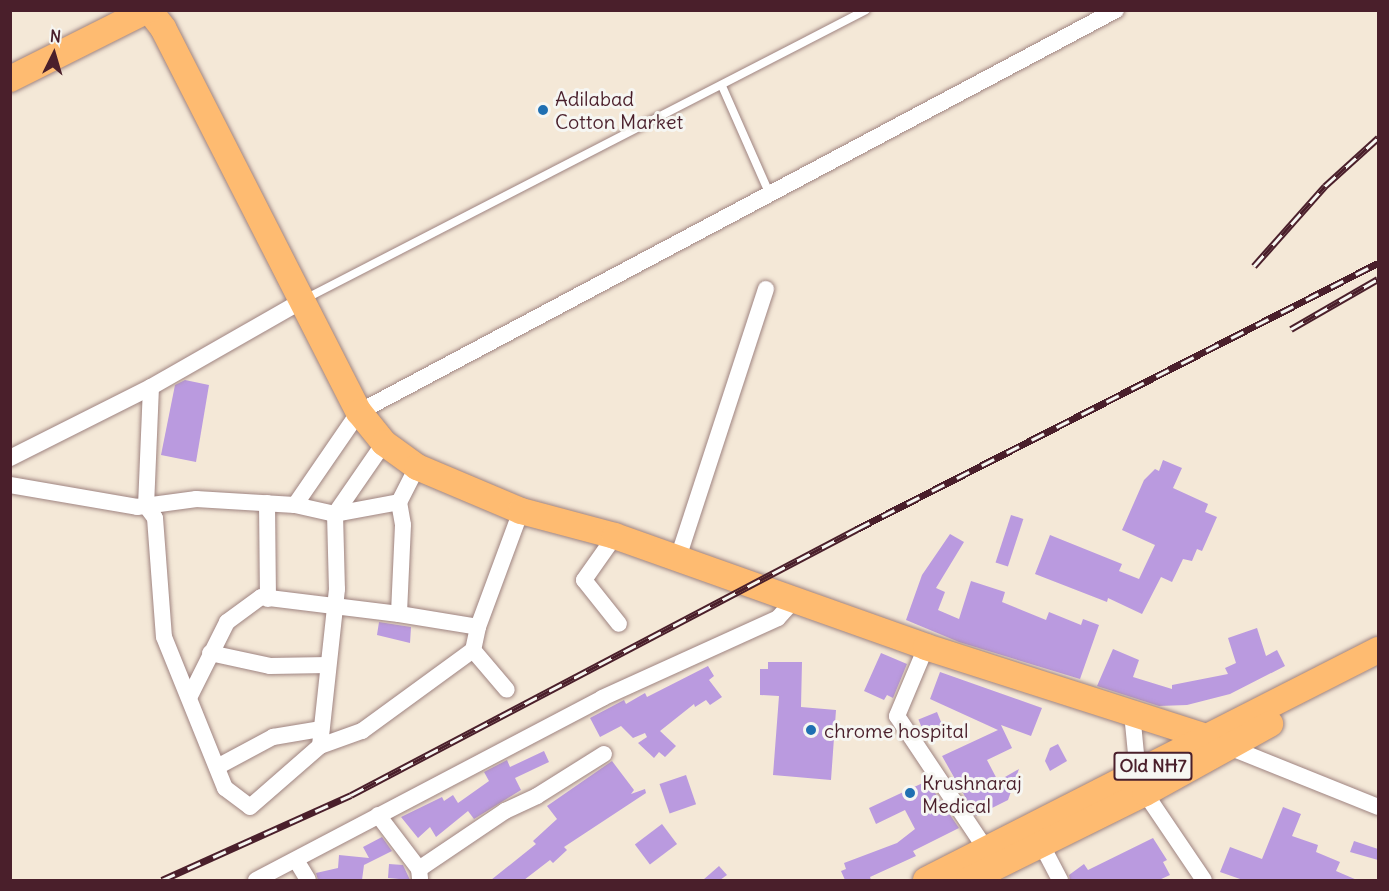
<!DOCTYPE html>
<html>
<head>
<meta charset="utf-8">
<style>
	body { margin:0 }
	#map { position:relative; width:1389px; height:891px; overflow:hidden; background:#f4e8d7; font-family:Delius,sans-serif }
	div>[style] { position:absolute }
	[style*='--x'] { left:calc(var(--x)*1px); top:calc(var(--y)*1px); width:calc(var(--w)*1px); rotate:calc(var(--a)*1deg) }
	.building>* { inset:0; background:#ba9adf; transform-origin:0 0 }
	.roads { filter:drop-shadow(0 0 2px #9f8481) drop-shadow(0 0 2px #9f8481) }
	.service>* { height:8px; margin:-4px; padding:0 4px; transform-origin:4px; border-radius:4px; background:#fff }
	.minor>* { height:16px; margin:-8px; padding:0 8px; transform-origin:8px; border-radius:8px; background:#fff }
	.primary>* { height:26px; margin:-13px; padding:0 13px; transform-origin:13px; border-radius:13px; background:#febb71 }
	.rail>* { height:7px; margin-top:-3.5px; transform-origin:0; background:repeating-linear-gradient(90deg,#f6f6f2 0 14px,#4a1f2b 0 28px); box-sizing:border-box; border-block:2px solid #4a1f2b }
	.dots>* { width:16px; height:16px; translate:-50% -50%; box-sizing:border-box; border:3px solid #f6f6f2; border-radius:50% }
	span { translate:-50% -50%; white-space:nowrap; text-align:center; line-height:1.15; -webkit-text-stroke:6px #f6f6f2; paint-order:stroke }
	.shield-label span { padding:2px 4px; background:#f6f6f2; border:2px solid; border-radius:4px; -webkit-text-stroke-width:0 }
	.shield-label { font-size:18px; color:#4a1f2b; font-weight:700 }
	.poi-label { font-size:20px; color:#4a1f2b }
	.left { translate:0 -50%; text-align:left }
	.frame { position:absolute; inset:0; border:12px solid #4a1f2b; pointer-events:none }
	.north { position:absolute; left:24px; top:24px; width:60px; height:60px; -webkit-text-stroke:4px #f6f6f2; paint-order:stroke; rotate:5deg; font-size:16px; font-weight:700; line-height:24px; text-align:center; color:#4a1f2b }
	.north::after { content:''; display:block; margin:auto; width:21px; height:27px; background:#4a1f2b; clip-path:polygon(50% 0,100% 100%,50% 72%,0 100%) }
</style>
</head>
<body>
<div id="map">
	<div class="building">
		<i style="clip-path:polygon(185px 380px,209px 385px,196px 462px,161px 455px,175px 385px)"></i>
		<i style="clip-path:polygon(1163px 460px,1182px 468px,1173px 488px,1208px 504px,1205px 512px,1217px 517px,1202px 551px,1197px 549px,1192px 561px,1183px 559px,1172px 582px,1161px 577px,1142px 614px,1108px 598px,1107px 602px,1035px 574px,1050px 535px,1122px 564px,1119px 571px,1139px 579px,1155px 545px,1122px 530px,1144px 480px,1155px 469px,1159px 471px)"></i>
		<i style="left:1011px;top:515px;width:13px;height:50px;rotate:18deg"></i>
		<i style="clip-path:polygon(950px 534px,964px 542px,936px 588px,945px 592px,938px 610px,959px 619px,971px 581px,1005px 592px,1002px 602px,1046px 620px,1049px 612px,1081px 625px,1083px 619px,1099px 625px,1080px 679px,959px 642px,906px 620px,922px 575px)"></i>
		<i style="clip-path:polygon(379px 622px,411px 627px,410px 643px,377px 635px)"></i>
		<i style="clip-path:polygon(1257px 628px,1266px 656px,1277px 650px,1285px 666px,1230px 694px,1187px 705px,1159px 706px,1097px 686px,1113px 649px,1139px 660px,1133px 677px,1172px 689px,1172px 685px,1228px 674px,1225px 668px,1236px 663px,1228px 638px)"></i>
		<i style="clip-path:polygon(881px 653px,907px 664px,893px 698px,887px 695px,884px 700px,864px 691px)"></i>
		<i style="clip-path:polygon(768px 662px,802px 662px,801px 707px,836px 710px,831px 780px,773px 775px,779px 696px,760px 695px,760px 669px,768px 669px)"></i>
		<i style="clip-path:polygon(708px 666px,714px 676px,709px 680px,722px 697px,710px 705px,706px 700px,695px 707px,694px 704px,660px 731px,676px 746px,665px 757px,659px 752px,654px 758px,638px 743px,647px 737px,645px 733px,633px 738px,621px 726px,600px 737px,590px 718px,624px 700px,626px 704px,645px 693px,647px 697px)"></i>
		<i style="clip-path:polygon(940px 672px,1042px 708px,1031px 736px,1001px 725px,1012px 748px,987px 760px,998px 781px,1019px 769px,1008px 800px,976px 816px,942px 756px,998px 730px,930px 699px)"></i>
		<i style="left:937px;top:712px;width:16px;height:20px;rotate:68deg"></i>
		<i style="clip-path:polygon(1058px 744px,1067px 761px,1050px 771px,1045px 761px,1050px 748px)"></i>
		<i style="clip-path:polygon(544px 751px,549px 762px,515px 778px,521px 790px,474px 819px,468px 811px,436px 837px,430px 827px,418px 838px,401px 817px,442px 797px,444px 801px,453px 795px,458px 803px,489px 781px,484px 772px,507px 760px,510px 767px)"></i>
		<i style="clip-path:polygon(612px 761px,634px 790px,631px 794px,645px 789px,646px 793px,564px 847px,567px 850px,553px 863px,550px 860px,524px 880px,491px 880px,536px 844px,533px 841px,557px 819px,547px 806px)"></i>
		<i style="left:686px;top:775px;width:31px;height:28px;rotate:71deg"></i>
		<i style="clip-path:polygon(927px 781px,959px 828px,913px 851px,916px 856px,870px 877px,871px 880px,845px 880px,841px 871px,846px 869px,844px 863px,897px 843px,915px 829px,905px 810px,876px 824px,869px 808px)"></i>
		<i style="clip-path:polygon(1283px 807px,1301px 814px,1292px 836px,1318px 845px,1316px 852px,1340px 862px,1336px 871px,1357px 880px,1243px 880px,1220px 872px,1230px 847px,1262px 859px)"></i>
		<i style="left:662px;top:824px;width:25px;height:34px;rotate:53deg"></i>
		<i style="clip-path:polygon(382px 837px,392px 851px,364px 865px,362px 880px,318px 880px,316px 873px,338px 868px,339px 855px,369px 858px,363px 847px)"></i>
		<i style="clip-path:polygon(1153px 838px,1167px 860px,1163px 862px,1170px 875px,1159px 880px,1070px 880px,1069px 875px,1084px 864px,1088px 870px)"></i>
		<i style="clip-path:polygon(1354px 841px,1378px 849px,1378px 860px,1350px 852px)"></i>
		<i style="clip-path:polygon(389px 864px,403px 865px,410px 880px,388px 878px)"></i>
		<i style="clip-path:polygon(719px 866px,727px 875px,720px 880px,703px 880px)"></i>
	</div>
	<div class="roads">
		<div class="service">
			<i style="--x:722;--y:86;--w:119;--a:66.2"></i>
			<i style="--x:303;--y:300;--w:633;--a:-27.25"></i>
		</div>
		<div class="minor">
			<i style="--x:151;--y:387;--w:119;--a:92.4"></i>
			<i style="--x:146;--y:506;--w:15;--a:53"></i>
			<i style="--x:155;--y:518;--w:119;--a:85.7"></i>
			<i style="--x:164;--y:637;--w:163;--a:68"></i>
			<i style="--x:225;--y:788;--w:31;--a:37"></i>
			<i style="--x:250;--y:807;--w:93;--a:-41.1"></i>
			<i style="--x:384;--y:443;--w:86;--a:124.6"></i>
			<i style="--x:335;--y:514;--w:75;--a:88.5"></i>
			<i style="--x:337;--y:589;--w:158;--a:96.2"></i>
			<i style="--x:320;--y:746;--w:45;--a:-19.7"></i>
			<i style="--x:362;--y:731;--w:137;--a:-36.1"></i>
			<i style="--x:10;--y:458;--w:158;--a:-26.7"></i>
			<i style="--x:151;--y:387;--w:172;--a:-29.7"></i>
			<i style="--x:417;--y:467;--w:39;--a:117"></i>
			<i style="--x:399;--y:502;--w:23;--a:80"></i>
			<i style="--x:403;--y:525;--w:89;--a:92.6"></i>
			<i style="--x:399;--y:614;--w:80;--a:9.3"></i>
			<i style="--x:478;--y:627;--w:24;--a:102"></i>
			<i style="--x:473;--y:650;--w:52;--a:49.6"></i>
			<i style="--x:10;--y:485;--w:129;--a:9.8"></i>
			<i style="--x:137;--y:507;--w:60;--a:-7.7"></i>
			<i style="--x:196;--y:499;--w:99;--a:3.5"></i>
			<i style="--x:295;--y:505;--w:41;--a:12.7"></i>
			<i style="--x:335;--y:514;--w:65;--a:-10.6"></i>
			<i style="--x:267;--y:503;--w:96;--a:89.4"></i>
			<i style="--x:295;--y:505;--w:113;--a:-55.5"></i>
			<i style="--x:359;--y:412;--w:857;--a:-27.97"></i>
			<i style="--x:615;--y:536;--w:54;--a:125.2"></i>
			<i style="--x:584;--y:580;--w:56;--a:51.5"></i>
			<i style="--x:678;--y:558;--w:283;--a:-71.9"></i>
			<i style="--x:478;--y:627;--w:124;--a:-69.7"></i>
			<i style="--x:926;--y:647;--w:75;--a:112.8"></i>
			<i style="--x:897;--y:716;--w:162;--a:56.3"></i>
			<i style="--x:210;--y:653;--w:61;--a:12.2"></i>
			<i style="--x:270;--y:666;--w:58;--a:-1"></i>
			<i style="--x:190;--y:696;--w:83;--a:-63.4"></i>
			<i style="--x:227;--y:622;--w:42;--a:-36.3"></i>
			<i style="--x:261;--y:597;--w:139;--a:7"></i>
			<i style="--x:1132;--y:713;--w:61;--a:84.4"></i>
			<i style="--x:1138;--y:774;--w:20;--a:70"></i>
			<i style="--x:1145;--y:793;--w:105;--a:55.9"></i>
			<i style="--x:1224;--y:745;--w:166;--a:21.9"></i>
			<i style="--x:217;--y:767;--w:64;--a:-28.2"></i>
			<i style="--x:273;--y:737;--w:49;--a:-9.5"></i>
			<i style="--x:378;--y:815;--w:68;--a:52.8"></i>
			<i style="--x:419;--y:869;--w:10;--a:84"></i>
			<i style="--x:1037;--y:836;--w:50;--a:62.4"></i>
			<i style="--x:296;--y:860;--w:23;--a:59"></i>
			<i style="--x:419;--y:869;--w:104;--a:-34"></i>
			<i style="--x:505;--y:811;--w:35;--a:-25"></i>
			<i style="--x:537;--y:796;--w:79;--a:-32.1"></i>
			<i style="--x:256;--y:880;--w:391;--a:-27.7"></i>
			<i style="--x:602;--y:698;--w:193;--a:-24.4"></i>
			<i style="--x:778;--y:618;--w:24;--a:-48"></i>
		</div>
		<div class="primary">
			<i style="--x:149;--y:10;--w:23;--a:52"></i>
			<i style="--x:163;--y:28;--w:431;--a:63"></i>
			<i style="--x:359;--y:412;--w:40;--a:51"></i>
			<i style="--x:384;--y:443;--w:41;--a:36"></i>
			<i style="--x:417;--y:467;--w:113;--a:22.9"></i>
			<i style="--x:521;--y:511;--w:97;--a:14.9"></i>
			<i style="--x:615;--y:536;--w:330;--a:19.6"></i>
			<i style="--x:926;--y:647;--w:294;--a:17.8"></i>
			<i style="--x:10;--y:79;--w:154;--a:-26.6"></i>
			<i style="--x:926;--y:880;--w:507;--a:-26.97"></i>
			<i style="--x:969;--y:880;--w:196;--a:-26.3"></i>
			<i style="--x:1145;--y:793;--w:143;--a:-28.9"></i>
		</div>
	</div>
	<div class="rail">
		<i style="--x:1254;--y:266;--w:107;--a:-48.4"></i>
		<i style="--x:1325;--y:186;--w:72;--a:-42.2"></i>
		<i style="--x:1291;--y:329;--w:100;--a:-29.9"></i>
		<i style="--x:162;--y:880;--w:207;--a:-24.2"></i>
		<i style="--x:351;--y:795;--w:572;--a:-27.73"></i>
		<i style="--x:857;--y:529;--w:585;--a:-27.05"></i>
	</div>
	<div class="dots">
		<i style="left:543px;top:110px;background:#1f6fb2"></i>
		<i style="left:811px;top:730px;background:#1f6fb2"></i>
		<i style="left:910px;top:793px;background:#1f6fb2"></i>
	</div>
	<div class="shield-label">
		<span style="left:1153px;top:766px">Old NH7</span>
	</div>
	<div class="poi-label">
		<span class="left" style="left:555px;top:110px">Adilabad<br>Cotton Market</span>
		<span class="left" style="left:824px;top:730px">chrome hospital</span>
		<span class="left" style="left:922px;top:794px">Krushnaraj<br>Medical</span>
	</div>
	<div class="frame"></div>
	<div class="north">N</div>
</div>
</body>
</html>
